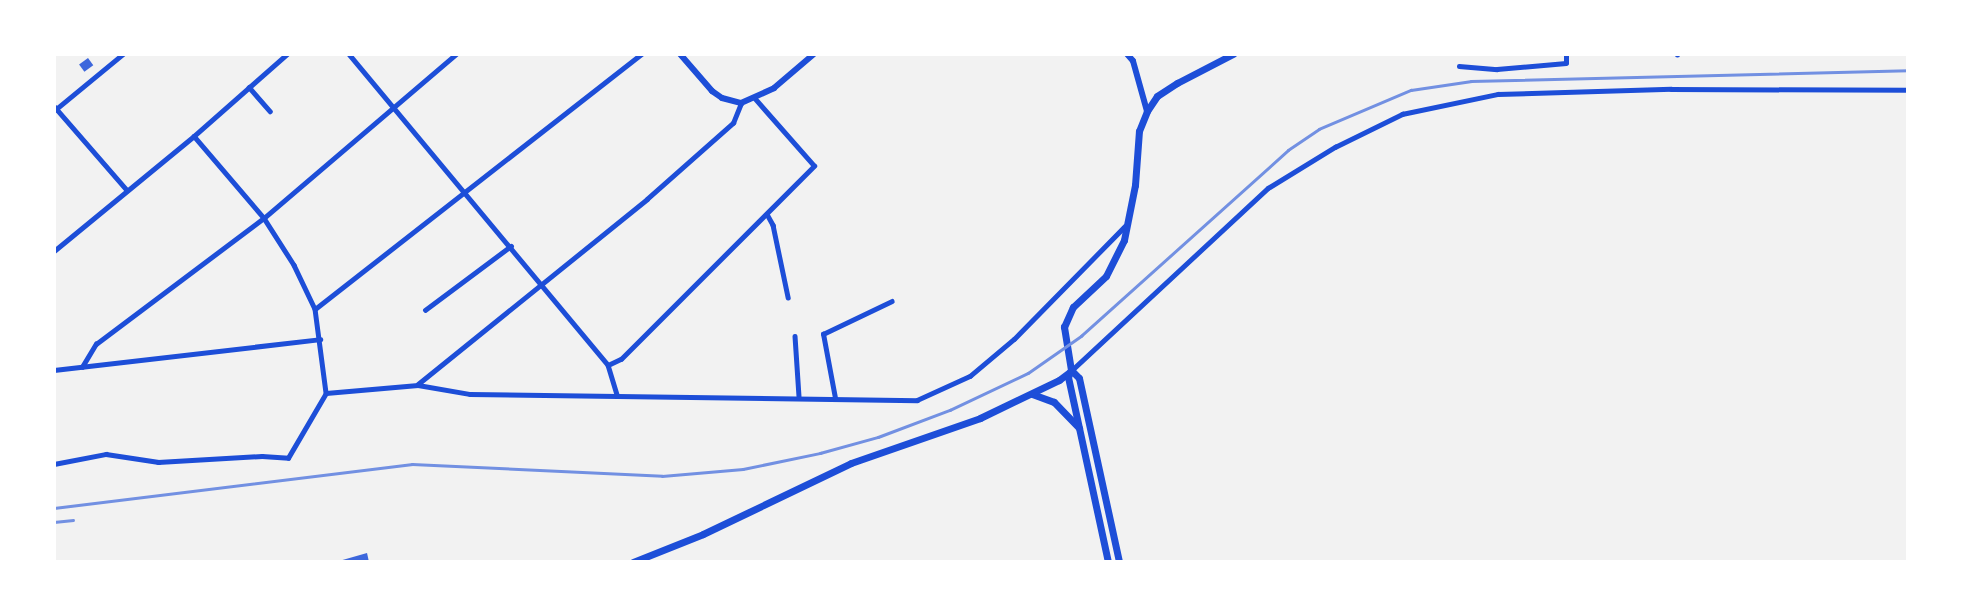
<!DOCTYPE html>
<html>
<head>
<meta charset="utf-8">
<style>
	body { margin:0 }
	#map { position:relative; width:1962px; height:616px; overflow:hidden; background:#f2f2f2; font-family:Helvetica,sans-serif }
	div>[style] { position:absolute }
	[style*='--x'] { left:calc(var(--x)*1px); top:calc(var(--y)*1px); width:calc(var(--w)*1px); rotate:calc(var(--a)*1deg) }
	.building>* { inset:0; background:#3d67dc; transform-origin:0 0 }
	.minor>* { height:4.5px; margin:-2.25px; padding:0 2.25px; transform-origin:2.25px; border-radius:2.25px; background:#1d4ed8 }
	.tertiary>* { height:6px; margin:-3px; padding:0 3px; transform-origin:3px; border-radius:3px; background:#1d4ed8 }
	.secondary>* { height:7px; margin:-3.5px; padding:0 3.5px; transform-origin:3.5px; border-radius:3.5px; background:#1d4ed8 }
	.primary>* { height:7px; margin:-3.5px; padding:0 3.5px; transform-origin:3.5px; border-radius:3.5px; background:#1d4ed8 }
	.rail>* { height:2.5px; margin:-1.25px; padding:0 1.25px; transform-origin:1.25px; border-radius:1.25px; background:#7290e2 }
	span { translate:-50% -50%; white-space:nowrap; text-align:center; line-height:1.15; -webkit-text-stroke:7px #fff; paint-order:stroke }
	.frame { position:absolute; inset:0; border:56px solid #fff; pointer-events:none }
</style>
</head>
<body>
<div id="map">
	<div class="building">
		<i style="left:88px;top:58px;width:9px;height:11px;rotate:54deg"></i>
		<i style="clip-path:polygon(367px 553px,369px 562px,339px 562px,339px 561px)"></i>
	</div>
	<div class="minor">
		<i style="--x:349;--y:54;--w:405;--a:50.2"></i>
		<i style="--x:608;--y:365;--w:31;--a:73"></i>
		<i style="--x:1677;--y:55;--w:1;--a:-90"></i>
		<i style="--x:1459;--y:66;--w:38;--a:5"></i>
		<i style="--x:1497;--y:69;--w:69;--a:-5"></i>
		<i style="--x:1566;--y:63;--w:9;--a:-90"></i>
		<i style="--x:249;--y:87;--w:32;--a:49"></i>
		<i style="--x:54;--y:106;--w:111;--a:49"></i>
		<i style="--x:55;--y:110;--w:88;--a:-39.5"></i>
		<i style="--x:194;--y:136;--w:108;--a:49.5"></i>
		<i style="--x:264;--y:218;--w:56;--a:57.4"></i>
		<i style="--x:294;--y:265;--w:49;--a:64.5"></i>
		<i style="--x:315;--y:309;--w:85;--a:82.5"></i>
		<i style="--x:767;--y:214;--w:13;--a:61"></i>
		<i style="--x:773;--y:225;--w:74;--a:78.2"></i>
		<i style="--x:54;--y:251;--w:181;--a:-39.4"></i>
		<i style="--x:194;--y:136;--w:124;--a:-41.4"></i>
		<i style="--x:315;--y:309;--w:414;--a:-38"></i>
		<i style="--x:425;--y:310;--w:107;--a:-36.7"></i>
		<i style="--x:795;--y:336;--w:60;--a:86.2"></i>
		<i style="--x:608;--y:365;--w:14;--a:-25"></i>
		<i style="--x:621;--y:359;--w:273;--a:-45"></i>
		<i style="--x:814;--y:166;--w:89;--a:-131.4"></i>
		<i style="--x:82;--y:367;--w:27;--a:-59"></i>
		<i style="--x:96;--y:344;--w:210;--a:-36.9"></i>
		<i style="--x:264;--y:218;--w:253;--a:-40.5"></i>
		<i style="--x:54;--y:370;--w:268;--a:-6.6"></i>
		<i style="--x:1072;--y:370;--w:267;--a:-42.9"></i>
		<i style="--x:1268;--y:188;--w:79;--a:-31.5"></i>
		<i style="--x:1335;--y:147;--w:75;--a:-26.2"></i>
		<i style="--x:1402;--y:114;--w:98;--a:-11.8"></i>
		<i style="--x:1498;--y:94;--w:173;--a:-1.7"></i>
		<i style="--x:1671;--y:89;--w:237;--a:0.2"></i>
		<i style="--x:418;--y:384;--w:294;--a:-38.9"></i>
		<i style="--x:647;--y:199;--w:115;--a:-41.5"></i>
		<i style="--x:733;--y:123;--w:22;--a:-68"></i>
		<i style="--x:326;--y:393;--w:92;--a:-5"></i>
		<i style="--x:418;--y:385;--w:53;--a:9.8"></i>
		<i style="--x:470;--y:394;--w:447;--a:0.8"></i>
		<i style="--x:917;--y:400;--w:58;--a:-24.4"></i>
		<i style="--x:970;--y:376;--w:57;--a:-40.1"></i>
		<i style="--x:1014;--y:339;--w:158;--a:-45.5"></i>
		<i style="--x:835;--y:398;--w:65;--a:-100.6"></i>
		<i style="--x:823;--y:334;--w:76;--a:-25.6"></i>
		<i style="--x:54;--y:464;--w:53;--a:-10.9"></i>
		<i style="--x:106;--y:454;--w:53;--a:8.7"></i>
		<i style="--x:158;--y:462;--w:104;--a:-3.3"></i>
		<i style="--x:262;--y:456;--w:26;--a:4"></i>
		<i style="--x:288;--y:458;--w:75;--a:-59.7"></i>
	</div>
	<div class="tertiary">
		<i style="--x:680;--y:54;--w:49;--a:49.1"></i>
		<i style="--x:712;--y:91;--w:12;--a:35"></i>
		<i style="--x:722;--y:98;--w:20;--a:15"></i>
		<i style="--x:741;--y:103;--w:36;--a:-24"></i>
		<i style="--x:774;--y:88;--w:52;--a:-40.4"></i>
		<i style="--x:1127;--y:54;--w:9;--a:49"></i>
		<i style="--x:1133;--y:61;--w:52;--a:74.4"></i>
	</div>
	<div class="secondary">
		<i style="--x:1032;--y:394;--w:23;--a:20"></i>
		<i style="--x:1054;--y:402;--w:36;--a:46"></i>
		<i style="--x:633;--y:562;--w:75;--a:-21.8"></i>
		<i style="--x:703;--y:534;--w:164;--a:-25.6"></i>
		<i style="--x:851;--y:463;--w:137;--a:-19.2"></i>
		<i style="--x:980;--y:418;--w:88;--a:-25.7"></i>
		<i style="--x:1059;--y:380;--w:15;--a:-37"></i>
	</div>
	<div class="primary">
		<i style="--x:1071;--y:370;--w:11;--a:45"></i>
		<i style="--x:1079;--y:378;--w:188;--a:77.7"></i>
		<i style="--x:1108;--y:562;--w:189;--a:-102.2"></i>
		<i style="--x:1068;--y:377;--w:8;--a:-67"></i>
		<i style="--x:1071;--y:370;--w:44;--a:-99.2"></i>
		<i style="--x:1064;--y:327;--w:22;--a:-66"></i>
		<i style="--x:1073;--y:307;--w:45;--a:-43.2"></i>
		<i style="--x:1106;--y:276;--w:40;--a:-63.4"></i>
		<i style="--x:1124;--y:240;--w:56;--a:-78.7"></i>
		<i style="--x:1135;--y:185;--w:54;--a:-85.8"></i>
		<i style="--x:1139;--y:131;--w:22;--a:-68"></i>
		<i style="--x:1147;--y:111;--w:18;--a:-56"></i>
		<i style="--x:1157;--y:96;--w:24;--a:-33"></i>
		<i style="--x:1177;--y:83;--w:63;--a:-27.4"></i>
	</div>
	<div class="rail">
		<i style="--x:54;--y:508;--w:361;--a:-7"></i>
		<i style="--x:412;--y:464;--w:250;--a:2.7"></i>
		<i style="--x:662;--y:476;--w:81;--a:-4.9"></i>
		<i style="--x:743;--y:469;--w:79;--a:-11.7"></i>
		<i style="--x:820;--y:453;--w:60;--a:-15.4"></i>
		<i style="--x:878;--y:437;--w:77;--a:-20.6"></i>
		<i style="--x:950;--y:410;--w:86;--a:-25.4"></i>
		<i style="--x:1028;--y:373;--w:65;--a:-34.9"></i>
		<i style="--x:1081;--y:336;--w:278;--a:-41.9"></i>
		<i style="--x:1288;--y:150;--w:37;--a:-34"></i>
		<i style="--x:1319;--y:129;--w:100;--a:-23"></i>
		<i style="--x:1411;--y:90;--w:61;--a:-8.5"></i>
		<i style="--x:1471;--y:81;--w:437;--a:-1.4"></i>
		<i style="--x:54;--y:522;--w:19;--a:-6"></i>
	</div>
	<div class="frame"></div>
</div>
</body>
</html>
